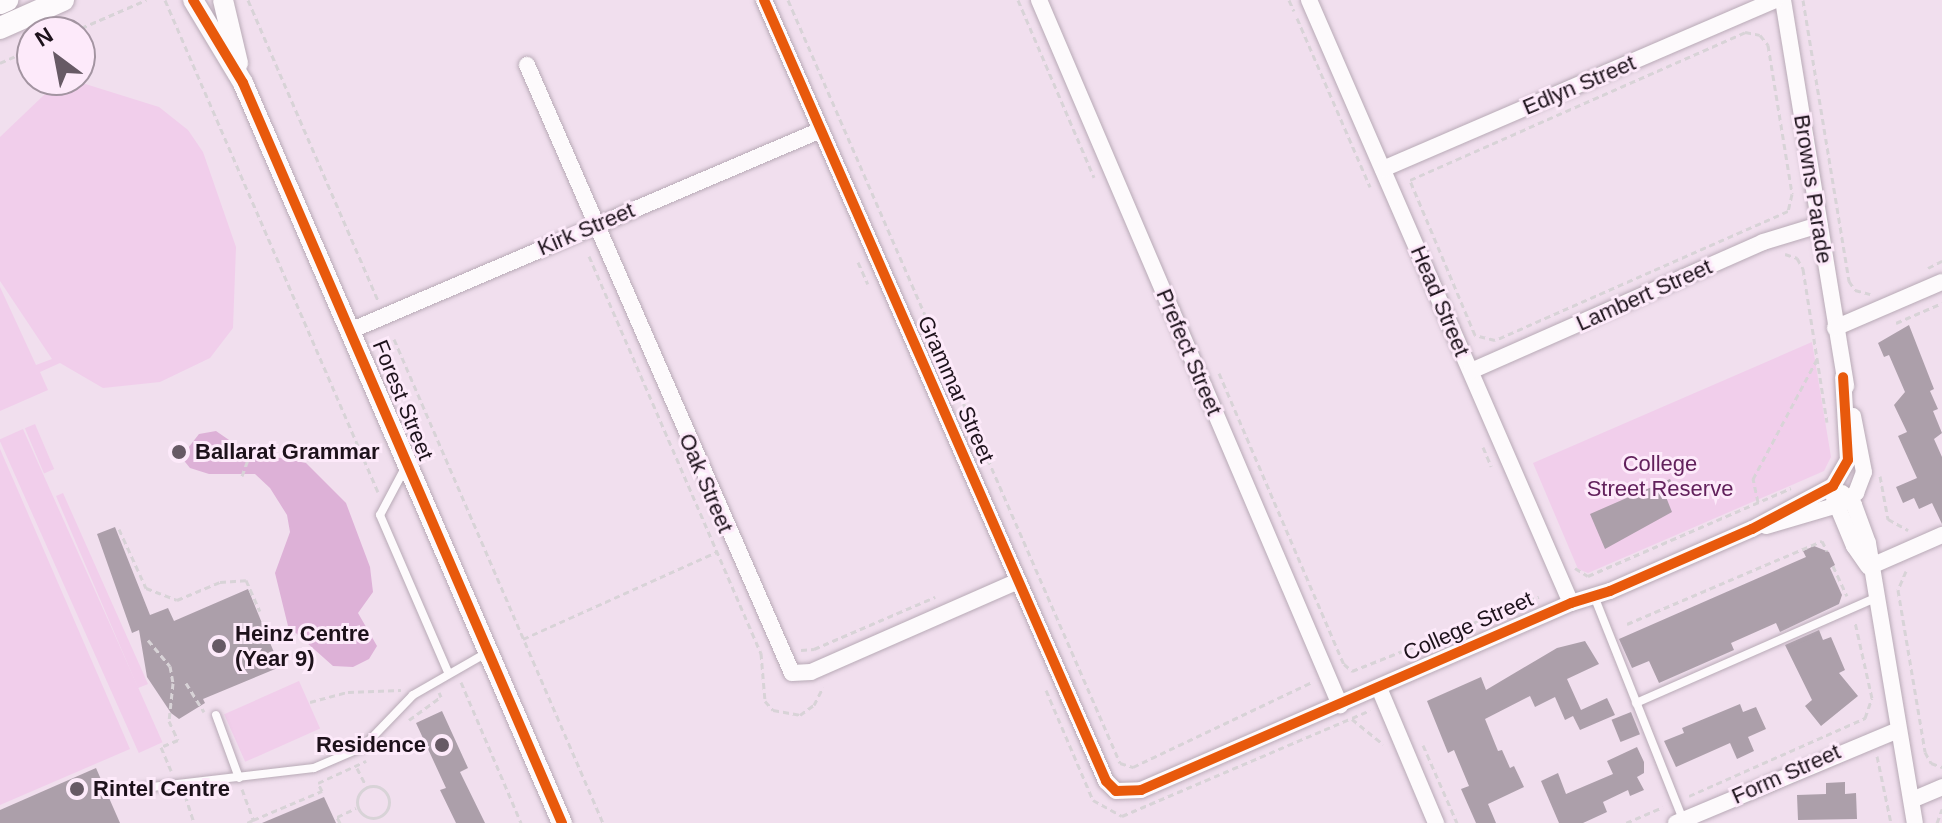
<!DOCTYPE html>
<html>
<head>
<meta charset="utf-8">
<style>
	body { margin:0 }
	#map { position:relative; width:1942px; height:823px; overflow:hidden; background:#f1dfee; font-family:Helvetica,sans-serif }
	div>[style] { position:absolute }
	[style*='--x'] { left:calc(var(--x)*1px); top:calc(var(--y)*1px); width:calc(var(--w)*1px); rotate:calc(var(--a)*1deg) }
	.green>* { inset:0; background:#f1ceeb; transform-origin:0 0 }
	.water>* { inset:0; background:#ddb1d7 }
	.building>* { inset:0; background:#ac9faa; transform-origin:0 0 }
	.path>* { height:3px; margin-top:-1.5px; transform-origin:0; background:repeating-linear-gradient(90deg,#d8d3d7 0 6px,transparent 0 10px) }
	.path>.ring { margin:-1.5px; padding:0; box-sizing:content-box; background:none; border:3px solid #d8d3d7; border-radius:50% }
	.roads { filter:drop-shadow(0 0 2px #b8aab6) drop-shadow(0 0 2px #b8aab6) }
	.service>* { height:8px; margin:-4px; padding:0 4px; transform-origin:4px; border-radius:4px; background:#fdfafc }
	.minor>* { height:16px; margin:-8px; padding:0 8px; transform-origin:8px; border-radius:8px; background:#fdfafc }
	.tertiary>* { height:20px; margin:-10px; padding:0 10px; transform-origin:10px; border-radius:10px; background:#fdfafc }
	.secondary>* { height:22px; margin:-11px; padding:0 11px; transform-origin:11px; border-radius:11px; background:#fdfafc }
	.cycleway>* { height:10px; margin:-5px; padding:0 5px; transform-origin:5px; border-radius:5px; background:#e8590c }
	.dots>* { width:22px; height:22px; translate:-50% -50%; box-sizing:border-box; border:4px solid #fdeafa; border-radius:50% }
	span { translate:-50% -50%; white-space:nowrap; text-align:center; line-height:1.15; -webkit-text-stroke:6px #fdeafa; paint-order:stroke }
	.street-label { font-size:22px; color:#1d121b }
	.poi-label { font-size:22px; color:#1d121b; font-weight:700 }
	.left { translate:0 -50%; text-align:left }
	.right { translate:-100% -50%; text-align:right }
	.park-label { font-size:22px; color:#62215c }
	.north { position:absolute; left:16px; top:16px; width:80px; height:80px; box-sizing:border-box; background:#fdeafa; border:2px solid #a394a1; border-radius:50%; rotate:328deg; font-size:22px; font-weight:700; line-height:32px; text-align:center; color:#1d121b }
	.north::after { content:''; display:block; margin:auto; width:28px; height:36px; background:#675a65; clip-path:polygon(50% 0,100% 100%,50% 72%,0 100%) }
</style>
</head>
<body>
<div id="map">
	<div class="green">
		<i style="clip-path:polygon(79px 82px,159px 107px,188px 130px,203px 152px,236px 247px,233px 328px,210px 358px,160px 382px,103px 388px,60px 363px,40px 372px,48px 390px,0 411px,0 287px,36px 365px,52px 359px,0 281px,0 137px,44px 95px)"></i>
		<i style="clip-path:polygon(1812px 342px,1831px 457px,1824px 471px,1588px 573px,1578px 569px,1533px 463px)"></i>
		<i style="left:35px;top:424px;width:49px;height:11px;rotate:67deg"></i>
		<i style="left:23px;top:429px;width:343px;height:26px;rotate:66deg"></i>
		<i style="clip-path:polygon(0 449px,130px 749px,0 805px)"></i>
		<i style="clip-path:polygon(63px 493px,148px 684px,138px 688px,56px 496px)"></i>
		<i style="left:299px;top:681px;width:52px;height:82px;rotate:66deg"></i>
	</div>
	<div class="water">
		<i style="clip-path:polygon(216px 431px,245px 451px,306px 463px,346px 503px,370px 567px,373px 592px,358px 613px,377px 646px,369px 659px,353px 667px,333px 666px,288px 626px,275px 573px,290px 532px,287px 515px,270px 488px,255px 474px,209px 474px,190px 468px,181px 457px,199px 434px)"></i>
	</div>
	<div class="building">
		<i style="clip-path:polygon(1909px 325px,1934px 389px,1930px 391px,1938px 409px,1933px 411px,1942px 433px,1934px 439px,1942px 457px,1942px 524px,1932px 503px,1919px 509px,1914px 498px,1903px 503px,1896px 487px,1917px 478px,1898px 436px,1907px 432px,1894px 405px,1905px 392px,1889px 355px,1884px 357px,1878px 343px)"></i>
		<i style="clip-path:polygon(1670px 479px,1676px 493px,1666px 497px,1672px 512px,1605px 549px,1590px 514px)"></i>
		<i style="clip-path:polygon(115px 527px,150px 615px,168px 608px,174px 621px,248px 589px,280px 667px,203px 699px,205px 703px,179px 719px,171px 713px,147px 677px,139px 630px,132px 633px,97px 534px)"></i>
		<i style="clip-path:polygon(1814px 546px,1829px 552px,1835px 565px,1830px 568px,1842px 595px,1839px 604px,1780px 632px,1776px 623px,1731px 643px,1734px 650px,1659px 683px,1649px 661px,1632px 668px,1619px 639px,1806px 557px,1803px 551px)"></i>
		<i style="clip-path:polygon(1819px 630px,1823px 640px,1831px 637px,1845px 670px,1839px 673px,1858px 696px,1821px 726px,1805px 706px,1812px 700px,1785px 645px)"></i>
		<i style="clip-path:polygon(1585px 641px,1599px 664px,1567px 679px,1581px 710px,1607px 698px,1615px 715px,1580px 730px,1573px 716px,1565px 720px,1555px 697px,1535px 707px,1530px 696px,1485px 719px,1498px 751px,1502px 750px,1510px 768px,1514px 766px,1524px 787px,1488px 804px,1496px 823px,1476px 823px,1461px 789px,1469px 786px,1454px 750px,1448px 753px,1427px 701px,1481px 677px,1486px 690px,1557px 648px)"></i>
		<i style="clip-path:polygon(1740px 704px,1743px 712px,1756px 707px,1766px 729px,1748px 737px,1754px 751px,1737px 759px,1730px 743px,1676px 767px,1664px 741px,1684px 733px,1682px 728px)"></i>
		<i style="clip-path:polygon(442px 711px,468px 768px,460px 772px,485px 823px,456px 823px,440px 790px,446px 788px,416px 723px)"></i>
		<i style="left:1631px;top:712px;width:24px;height:21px;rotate:68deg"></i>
		<i style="clip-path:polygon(1637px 747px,1644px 762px,1644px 773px,1637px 777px,1644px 790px,1630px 796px,1628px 790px,1603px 802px,1607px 812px,1583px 823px,1559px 823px,1541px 781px,1558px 773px,1566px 794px,1613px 774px,1607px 761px)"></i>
		<i style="clip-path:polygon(96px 768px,120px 823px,0 823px,0 810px)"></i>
		<i style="clip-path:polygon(1845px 782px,1845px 794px,1856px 793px,1857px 819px,1798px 820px,1797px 795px,1826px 794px,1826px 783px)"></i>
		<i style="clip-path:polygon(324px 797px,336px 823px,262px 823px)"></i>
	</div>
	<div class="path">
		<i style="--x:165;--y:0;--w:536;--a:66.59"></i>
		<i style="--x:248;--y:0;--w:328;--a:66.6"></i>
		<i style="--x:788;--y:0;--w:832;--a:66.48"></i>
		<i style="--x:1120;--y:763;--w:14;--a:17"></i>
		<i style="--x:1133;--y:767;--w:198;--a:-25.4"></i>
		<i style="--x:1018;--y:0;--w:193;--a:66.8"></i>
		<i style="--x:1289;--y:0;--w:12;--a:66"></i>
		<i style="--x:1803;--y:0;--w:285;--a:80.7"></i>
		<i style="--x:1849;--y:281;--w:11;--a:56"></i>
		<i style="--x:1855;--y:290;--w:16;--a:15"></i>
		<i style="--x:1297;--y:18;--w:184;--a:66.6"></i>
		<i style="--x:72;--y:32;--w:81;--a:-23.4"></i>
		<i style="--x:1745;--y:32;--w:15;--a:11"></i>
		<i style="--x:1760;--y:35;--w:13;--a:51"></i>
		<i style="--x:1768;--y:45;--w:151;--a:80.8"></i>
		<i style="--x:1792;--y:194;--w:17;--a:103"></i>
		<i style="--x:1788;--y:211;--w:320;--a:156.2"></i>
		<i style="--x:1495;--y:340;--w:21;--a:-166"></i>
		<i style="--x:1475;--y:335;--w:168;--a:-112.8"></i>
		<i style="--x:1410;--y:180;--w:366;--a:-23.8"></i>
		<i style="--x:0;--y:63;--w:35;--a:-24"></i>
		<i style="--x:1785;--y:254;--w:13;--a:18"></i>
		<i style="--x:1797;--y:258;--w:13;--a:61"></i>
		<i style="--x:1803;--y:269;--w:155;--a:81.1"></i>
		<i style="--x:589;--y:256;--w:433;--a:66.6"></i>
		<i style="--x:761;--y:653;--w:48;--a:85.2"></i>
		<i style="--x:765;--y:701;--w:12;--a:48"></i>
		<i style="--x:773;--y:710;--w:27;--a:10"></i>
		<i style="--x:800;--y:715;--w:17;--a:-36"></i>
		<i style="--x:814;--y:705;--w:20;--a:-63"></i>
		<i style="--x:858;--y:262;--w:24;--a:66"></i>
		<i style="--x:1928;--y:268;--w:16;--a:-27"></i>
		<i style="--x:1896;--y:323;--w:50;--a:-23.5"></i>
		<i style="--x:394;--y:339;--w:527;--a:66.64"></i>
		<i style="--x:1219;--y:373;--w:317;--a:66.8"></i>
		<i style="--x:1344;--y:664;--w:11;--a:41"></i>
		<i style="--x:1352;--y:671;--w:201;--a:-21.6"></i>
		<i style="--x:1483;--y:447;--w:21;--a:67"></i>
		<i style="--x:242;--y:476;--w:30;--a:-70"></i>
		<i style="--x:1880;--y:476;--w:44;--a:79.5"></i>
		<i style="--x:1888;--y:519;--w:23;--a:29"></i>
		<i style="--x:1758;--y:502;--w:24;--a:-102"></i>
		<i style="--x:1753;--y:479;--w:136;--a:-61.9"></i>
		<i style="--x:119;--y:529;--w:65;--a:65.4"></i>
		<i style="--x:146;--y:588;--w:33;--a:21"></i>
		<i style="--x:177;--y:600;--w:47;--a:-22.7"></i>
		<i style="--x:220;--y:582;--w:26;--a:-4"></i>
		<i style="--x:246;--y:580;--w:34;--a:66"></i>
		<i style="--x:1833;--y:566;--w:33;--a:65"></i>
		<i style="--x:1575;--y:568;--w:15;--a:32"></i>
		<i style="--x:1588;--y:576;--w:221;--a:-23.4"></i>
		<i style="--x:1906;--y:571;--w:21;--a:113"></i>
		<i style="--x:1898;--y:590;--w:164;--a:80.5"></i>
		<i style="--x:1925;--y:752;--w:13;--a:61"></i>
		<i style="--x:1931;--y:763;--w:12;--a:20"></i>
		<i style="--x:1627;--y:624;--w:212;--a:-23.1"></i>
		<i style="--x:1822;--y:541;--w:11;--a:63"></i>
		<i style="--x:523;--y:639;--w:213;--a:-24.2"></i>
		<i style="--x:148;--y:640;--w:34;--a:50"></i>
		<i style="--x:170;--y:666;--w:17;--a:80"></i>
		<i style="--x:173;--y:683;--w:38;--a:96"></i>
		<i style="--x:169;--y:721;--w:21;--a:65"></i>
		<i style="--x:178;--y:740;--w:18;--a:158"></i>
		<i style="--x:161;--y:747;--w:26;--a:67"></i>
		<i style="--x:801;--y:650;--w:13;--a:-4"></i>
		<i style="--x:814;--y:649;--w:132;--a:-23.3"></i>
		<i style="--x:461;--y:682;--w:153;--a:66.9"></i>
		<i style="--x:186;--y:683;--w:34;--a:58"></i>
		<i style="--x:1046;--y:690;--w:120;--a:66.9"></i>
		<i style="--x:1093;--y:800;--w:33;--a:29"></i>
		<i style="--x:1122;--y:816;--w:270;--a:-23.1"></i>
		<i style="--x:310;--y:702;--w:39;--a:-15"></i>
		<i style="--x:348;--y:692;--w:53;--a:-2.2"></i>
		<i style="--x:1352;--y:719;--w:40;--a:39"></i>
		<i style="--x:409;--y:720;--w:39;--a:-36"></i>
		<i style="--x:441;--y:697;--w:5;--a:-112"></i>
		<i style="--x:1423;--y:745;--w:85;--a:66.4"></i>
		<i style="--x:1877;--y:756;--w:68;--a:78.2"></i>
		<i style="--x:357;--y:768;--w:20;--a:63"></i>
		<i class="ring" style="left:357px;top:786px;width:29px;height:29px"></i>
		<i style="--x:242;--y:789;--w:33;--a:70"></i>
		<i style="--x:253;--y:820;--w:7;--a:153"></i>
		<i style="--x:185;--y:795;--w:29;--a:72"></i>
		<i style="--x:1689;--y:796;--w:193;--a:-23.9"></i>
		<i style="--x:1865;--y:718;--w:21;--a:-71"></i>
		<i style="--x:1872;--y:698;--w:78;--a:-102.6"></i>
		<i style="--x:253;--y:820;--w:75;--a:-22.8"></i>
		<i style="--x:322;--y:791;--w:9;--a:-117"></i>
		<i style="--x:318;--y:783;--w:53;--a:-24.6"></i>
		<i style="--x:340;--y:823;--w:7;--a:-117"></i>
		<i style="--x:337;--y:817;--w:21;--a:-25"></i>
		<i style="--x:1626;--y:823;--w:40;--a:-23.4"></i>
		<i style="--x:1937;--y:823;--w:15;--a:-70"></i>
	</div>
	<div class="roads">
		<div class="service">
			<i style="--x:405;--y:468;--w:53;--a:118"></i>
			<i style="--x:380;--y:515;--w:171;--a:66.6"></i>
			<i style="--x:1594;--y:596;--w:241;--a:68.3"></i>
			<i style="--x:1636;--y:703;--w:261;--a:-23.7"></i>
			<i style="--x:216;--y:715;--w:67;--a:69.9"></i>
			<i style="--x:135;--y:789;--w:180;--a:-6.7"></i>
			<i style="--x:314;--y:768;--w:53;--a:-23.2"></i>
			<i style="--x:363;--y:747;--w:72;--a:-46.1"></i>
			<i style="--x:413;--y:695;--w:86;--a:-29.8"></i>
		</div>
		<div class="minor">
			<i style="--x:764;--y:0;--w:853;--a:66.35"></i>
			<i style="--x:1106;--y:781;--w:14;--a:45"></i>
			<i style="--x:1116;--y:791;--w:25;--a:-2"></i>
			<i style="--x:1141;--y:790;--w:469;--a:-23.5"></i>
			<i style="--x:1571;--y:603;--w:41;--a:-17.1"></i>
			<i style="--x:1610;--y:591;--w:155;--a:-23.6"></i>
			<i style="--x:1752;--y:529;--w:92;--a:-28"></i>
			<i style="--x:1833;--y:486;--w:30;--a:-60"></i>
			<i style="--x:1848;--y:460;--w:83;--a:-93.4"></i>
			<i style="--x:1039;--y:0;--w:767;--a:66.88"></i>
			<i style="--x:1309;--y:0;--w:657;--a:66.52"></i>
			<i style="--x:1783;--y:0;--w:391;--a:80.7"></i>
			<i style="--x:527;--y:65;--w:663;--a:66.45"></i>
			<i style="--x:792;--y:673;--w:19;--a:-3"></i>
			<i style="--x:811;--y:672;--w:226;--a:-23.7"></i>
			<i style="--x:1383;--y:169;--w:427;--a:-23.3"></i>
			<i style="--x:1835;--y:328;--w:116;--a:-23.3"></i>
			<i style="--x:352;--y:330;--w:510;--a:-23.1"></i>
			<i style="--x:1471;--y:371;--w:319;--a:-23.8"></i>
			<i style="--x:1763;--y:242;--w:59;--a:-16.9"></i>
			<i style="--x:1842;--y:493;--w:17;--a:45"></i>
			<i style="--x:1854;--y:505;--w:40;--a:69.8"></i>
			<i style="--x:1868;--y:543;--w:284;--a:80.5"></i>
			<i style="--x:1834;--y:498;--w:52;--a:67.4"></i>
			<i style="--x:1854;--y:546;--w:24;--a:55"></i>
			<i style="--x:1766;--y:526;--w:78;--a:-16.3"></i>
			<i style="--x:1841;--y:504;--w:19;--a:-36"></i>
			<i style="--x:1856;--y:493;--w:22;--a:-69"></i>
			<i style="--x:1864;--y:472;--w:57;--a:-101.1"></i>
			<i style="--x:1869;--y:567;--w:80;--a:-23.7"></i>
			<i style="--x:1379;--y:688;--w:147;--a:67.1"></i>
			<i style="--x:1912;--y:800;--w:33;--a:-23"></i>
			<i style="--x:1676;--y:823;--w:241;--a:-22.7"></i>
		</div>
		<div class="tertiary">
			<i style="--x:193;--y:0;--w:97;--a:58.9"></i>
			<i style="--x:243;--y:83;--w:806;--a:66.68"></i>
			<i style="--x:223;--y:0;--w:65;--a:76.6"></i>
		</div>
		<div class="secondary">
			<i style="--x:0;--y:3;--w:8;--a:-23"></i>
			<i style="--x:0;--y:28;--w:69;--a:-24"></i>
		</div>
	</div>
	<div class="cycleway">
		<i style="--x:193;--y:0;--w:97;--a:58.9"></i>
		<i style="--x:243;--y:83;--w:806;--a:66.68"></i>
		<i style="--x:764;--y:0;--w:853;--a:66.35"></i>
		<i style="--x:1106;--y:781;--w:14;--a:45"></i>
		<i style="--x:1116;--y:791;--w:25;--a:-2"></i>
		<i style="--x:1141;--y:790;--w:469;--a:-23.5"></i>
		<i style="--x:1571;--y:603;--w:41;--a:-17.1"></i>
		<i style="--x:1610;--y:591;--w:155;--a:-23.6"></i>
		<i style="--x:1752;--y:529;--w:92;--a:-28"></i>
		<i style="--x:1833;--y:486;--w:30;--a:-60"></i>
		<i style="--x:1848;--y:460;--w:83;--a:-93.4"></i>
	</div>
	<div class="dots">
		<i style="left:179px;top:452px;background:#675a65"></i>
		<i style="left:219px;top:646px;background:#675a65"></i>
		<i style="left:442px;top:745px;background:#675a65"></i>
		<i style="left:77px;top:789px;background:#675a65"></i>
	</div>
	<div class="street-label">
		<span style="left:1579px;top:85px;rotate:-23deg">Edlyn Street</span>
		<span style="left:1813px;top:189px;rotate:81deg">Browns Parade</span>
		<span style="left:586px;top:229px;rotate:-23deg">Kirk Street</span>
		<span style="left:1644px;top:295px;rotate:-24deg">Lambert Street</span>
		<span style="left:1440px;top:301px;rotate:67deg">Head Street</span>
		<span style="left:1189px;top:352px;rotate:67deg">Prefect Street</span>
		<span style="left:956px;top:389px;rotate:66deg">Grammar Street</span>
		<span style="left:403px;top:400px;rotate:68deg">Forest Street</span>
		<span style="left:706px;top:483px;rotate:67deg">Oak Street</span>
		<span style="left:1468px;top:626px;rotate:-24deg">College Street</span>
		<span style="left:1786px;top:774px;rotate:-24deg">Form Street</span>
	</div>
	<div class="poi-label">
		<span class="left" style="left:195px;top:452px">Ballarat Grammar</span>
		<span class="left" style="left:235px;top:646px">Heinz Centre<br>(Year 9)</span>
		<span class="right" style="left:426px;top:745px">Residence</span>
		<span class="left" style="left:93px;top:789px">Rintel Centre</span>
	</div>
	<div class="park-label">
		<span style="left:1660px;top:476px">College<br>Street Reserve</span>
	</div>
	<div class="north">N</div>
</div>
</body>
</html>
